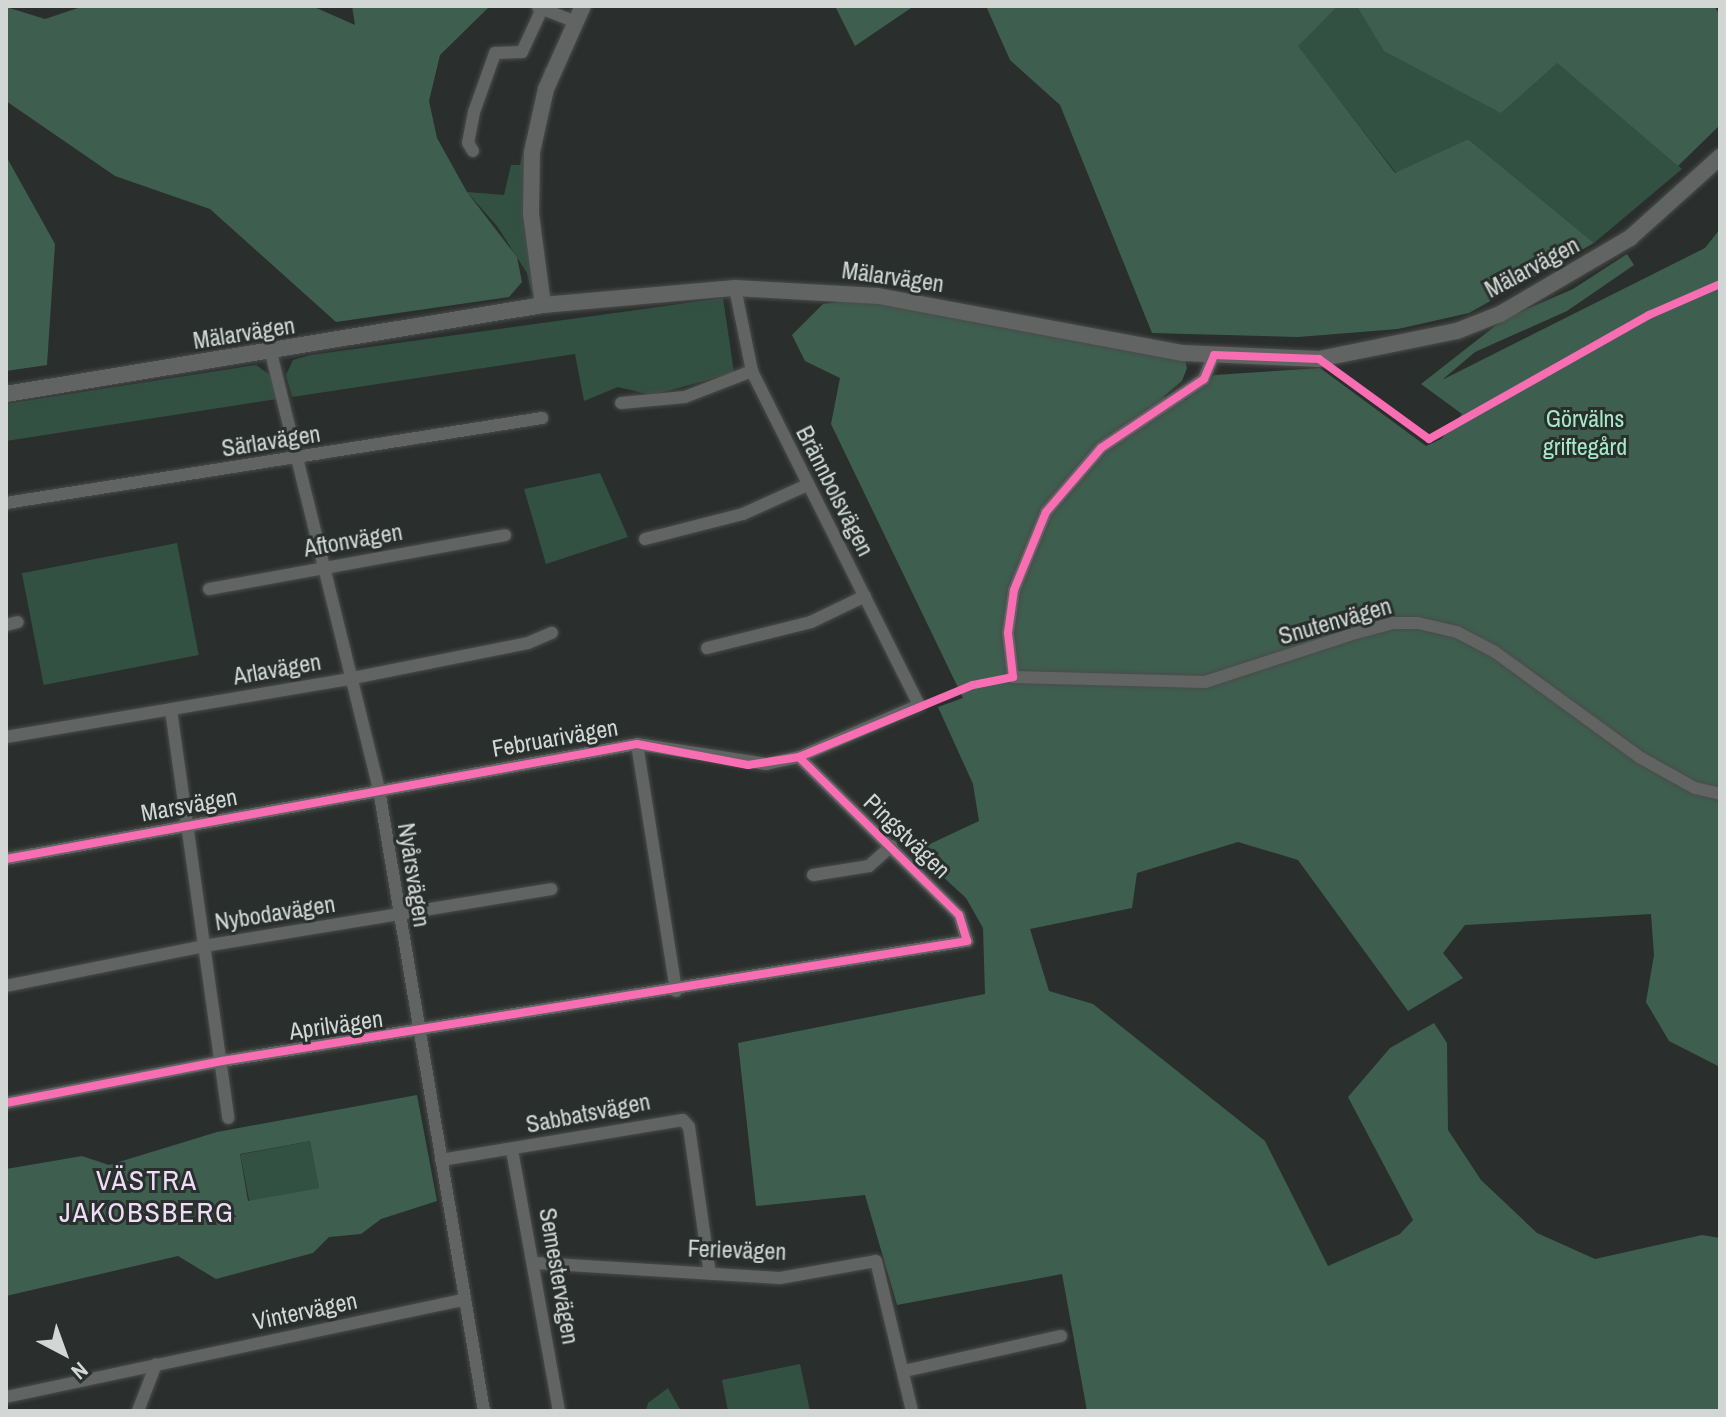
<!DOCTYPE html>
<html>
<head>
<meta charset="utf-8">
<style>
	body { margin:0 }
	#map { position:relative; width:1726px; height:1417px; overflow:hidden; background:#2a2e2c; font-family:"Archivo Narrow",sans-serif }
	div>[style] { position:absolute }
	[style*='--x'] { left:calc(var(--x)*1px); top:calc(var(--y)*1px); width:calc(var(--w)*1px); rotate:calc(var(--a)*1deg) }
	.green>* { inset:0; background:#325143; transform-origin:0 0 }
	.forest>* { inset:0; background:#3e5f50 }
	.roads { filter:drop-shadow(0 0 2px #494c4a) drop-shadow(0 0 2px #494c4a) }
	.minor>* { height:12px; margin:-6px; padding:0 6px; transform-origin:6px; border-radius:6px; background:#626463 }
	.tertiary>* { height:16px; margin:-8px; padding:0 8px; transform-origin:8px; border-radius:8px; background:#626463 }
	.cycleway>* { height:8px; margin:-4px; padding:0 4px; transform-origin:4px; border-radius:4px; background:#f96db3 }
	span { translate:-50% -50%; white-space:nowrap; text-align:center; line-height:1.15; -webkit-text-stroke:6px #292f2c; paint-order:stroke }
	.street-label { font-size:24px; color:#d2d6d4 }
	.park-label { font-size:24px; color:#a4e9c9 }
	.quarter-label { font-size:28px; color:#efddf7; letter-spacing:2px }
	.frame { position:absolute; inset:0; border:8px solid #d2d6d4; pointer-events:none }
	.north { position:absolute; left:24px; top:1313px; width:80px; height:80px; -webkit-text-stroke:6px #292f2c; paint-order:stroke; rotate:139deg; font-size:22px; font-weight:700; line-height:32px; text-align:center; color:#d2d6d4 }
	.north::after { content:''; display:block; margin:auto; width:28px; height:36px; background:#d2d6d4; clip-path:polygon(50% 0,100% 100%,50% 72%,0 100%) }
</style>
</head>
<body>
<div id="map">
	<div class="green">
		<i style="clip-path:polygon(1338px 6px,1361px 6px,1557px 63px,1682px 169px,1594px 243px,1468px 139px,1396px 173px,1297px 46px)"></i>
		<i style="clip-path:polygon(545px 67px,551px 70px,534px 120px,533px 298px,527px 273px,497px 226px,467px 192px,504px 195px,511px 165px,520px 165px)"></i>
		<i style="clip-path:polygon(723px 298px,734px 373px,652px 395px,618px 387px,584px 401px,575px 354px,292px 397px,286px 375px,293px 360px,311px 355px)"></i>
		<i style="clip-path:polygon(256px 365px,270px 375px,277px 399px,6px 441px,6px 404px)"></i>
		<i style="clip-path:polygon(600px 473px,628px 537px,546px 564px,524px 489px)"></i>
		<i style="left:177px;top:543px;width:114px;height:158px;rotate:79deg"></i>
		<i style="left:310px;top:1141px;width:48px;height:71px;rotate:79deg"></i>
		<i style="clip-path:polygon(800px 1364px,810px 1411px,728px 1411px,722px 1380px)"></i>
		<i style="clip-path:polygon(668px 1388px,681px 1411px,646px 1411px,648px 1403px)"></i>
	</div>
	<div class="forest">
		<i style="clip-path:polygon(84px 6px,312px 6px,355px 25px,352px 6px,490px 6px,440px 55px,429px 101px,437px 138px,467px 192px,517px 257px,522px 282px,509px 297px,336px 322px,210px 209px,115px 176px,6px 101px,6px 7px,45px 19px)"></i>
		<i style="clip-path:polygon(835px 6px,914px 6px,855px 46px)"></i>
		<i style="clip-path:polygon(986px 6px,1338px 6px,1298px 46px,1395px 173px,1468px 139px,1594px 243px,1469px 313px,1398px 329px,1298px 337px,1152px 333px,1060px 105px,1010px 60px)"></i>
		<i style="clip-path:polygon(1357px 6px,1714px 6px,1720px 15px,1720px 125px,1678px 166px,1557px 63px,1501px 113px,1384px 51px)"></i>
		<i style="clip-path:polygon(6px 156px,55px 244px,47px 365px,6px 371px)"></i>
		<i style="clip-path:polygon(1720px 229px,1720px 1067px,1669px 1041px,1646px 1002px,1654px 955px,1651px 914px,1465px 925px,1443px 953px,1463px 978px,1408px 1011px,1298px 860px,1238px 842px,1137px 873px,1132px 908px,1030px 929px,1049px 991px,1093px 1004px,1265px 1141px,1328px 1266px,1400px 1234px,1413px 1220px,1348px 1097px,1390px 1048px,1434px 1023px,1447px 1043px,1448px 1130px,1481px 1180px,1537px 1233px,1595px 1259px,1702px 1235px,1720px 1238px,1720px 1411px,1087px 1411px,1062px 1274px,897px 1305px,865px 1195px,756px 1206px,738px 1043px,985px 994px,983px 928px,966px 898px,915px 851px,979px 821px,973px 784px,938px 707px,963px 698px,831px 424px,840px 378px,805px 361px,792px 335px,823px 304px,854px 300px,1184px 357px,1187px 368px,1182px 381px,1163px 397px,1186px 400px,1202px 381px,1215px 375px,1320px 368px,1426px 446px,1441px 439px,1462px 414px,1421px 384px,1504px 319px,1573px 289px,1627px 254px,1634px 265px,1567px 311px,1475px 352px,1442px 380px,1705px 248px)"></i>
		<i style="clip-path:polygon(evenodd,417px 1095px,437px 1201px,381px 1219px,361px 1234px,329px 1237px,313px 1253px,216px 1279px,178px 1256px,6px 1296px,6px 1169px,82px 1156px,109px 1165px,217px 1132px,417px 1095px,310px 1141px,319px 1188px,248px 1201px,240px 1154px,310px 1141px)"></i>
	</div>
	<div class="roads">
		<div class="minor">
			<i style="--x:538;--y:7;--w:41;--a:21.5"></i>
			<i style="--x:473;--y:151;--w:9;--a:-122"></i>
			<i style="--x:468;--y:143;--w:32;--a:-79"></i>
			<i style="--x:474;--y:112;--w:63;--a:-70.4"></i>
			<i style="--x:495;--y:53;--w:27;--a:-2"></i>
			<i style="--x:522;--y:52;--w:47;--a:-65.1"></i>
			<i style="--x:271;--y:353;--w:450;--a:76.1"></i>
			<i style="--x:379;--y:790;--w:630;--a:80.4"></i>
			<i style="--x:1214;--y:355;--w:26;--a:113"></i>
			<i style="--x:1204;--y:379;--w:124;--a:146.2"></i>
			<i style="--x:1101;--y:448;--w:84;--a:130.7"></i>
			<i style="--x:1046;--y:512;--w:84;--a:112.3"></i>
			<i style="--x:1014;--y:590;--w:43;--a:97.9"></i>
			<i style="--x:1008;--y:633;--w:44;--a:83.5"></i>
			<i style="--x:1013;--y:677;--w:192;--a:1.5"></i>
			<i style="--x:1205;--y:682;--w:159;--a:-18"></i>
			<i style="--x:1356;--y:633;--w:38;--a:-15"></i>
			<i style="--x:1393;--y:623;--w:25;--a:0"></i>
			<i style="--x:1418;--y:623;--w:40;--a:13"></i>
			<i style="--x:1457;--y:632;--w:43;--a:27.8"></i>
			<i style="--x:1495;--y:652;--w:180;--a:36"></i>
			<i style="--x:1641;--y:758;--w:62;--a:29.1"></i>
			<i style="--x:1695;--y:788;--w:26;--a:13"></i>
			<i style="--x:621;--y:403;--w:64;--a:-5.4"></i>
			<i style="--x:685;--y:397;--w:72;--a:-21.2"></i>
			<i style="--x:6;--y:503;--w:543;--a:-9.01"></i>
			<i style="--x:645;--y:539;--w:101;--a:-14.3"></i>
			<i style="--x:743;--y:514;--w:68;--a:-24.3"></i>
			<i style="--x:209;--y:589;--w:301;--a:-10.3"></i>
			<i style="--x:6;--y:625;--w:12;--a:-14"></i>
			<i style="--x:707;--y:648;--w:107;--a:-14"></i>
			<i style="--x:811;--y:622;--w:60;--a:-25.7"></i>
			<i style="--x:171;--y:710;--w:412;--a:82"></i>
			<i style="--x:6;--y:737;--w:352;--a:-9.6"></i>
			<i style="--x:353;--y:678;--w:178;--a:-11.3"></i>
			<i style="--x:528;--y:643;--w:26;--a:-23"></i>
			<i style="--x:637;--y:744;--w:250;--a:81"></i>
			<i style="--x:6;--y:859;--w:641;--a:-10.33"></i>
			<i style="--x:637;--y:744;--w:131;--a:8.8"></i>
			<i style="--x:766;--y:764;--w:34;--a:-12"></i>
			<i style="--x:799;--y:757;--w:131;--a:-23.4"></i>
			<i style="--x:919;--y:705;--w:373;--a:-116.6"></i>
			<i style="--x:752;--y:371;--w:85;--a:-101.6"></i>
			<i style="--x:813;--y:875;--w:57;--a:-9.1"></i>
			<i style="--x:869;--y:866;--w:30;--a:-42"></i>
			<i style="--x:6;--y:986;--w:202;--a:-11.4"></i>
			<i style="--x:204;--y:946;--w:352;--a:-9.3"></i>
			<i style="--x:6;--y:1103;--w:220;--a:-11"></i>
			<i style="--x:222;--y:1061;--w:755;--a:-9.15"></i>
			<i style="--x:967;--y:941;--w:27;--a:-107"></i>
			<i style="--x:959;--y:915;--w:225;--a:-135.4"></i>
			<i style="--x:512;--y:1150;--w:265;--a:79.8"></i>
			<i style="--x:441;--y:1160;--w:245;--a:-9.4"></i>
			<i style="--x:683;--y:1120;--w:9;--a:49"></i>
			<i style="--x:689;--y:1127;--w:148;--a:81.9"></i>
			<i style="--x:536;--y:1263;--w:244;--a:3.5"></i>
			<i style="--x:780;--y:1278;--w:97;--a:-10"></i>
			<i style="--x:876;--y:1261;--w:154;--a:76.5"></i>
			<i style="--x:904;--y:1371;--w:161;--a:-12.6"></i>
			<i style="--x:6;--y:1397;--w:467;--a:-12"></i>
			<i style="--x:138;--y:1411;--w:50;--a:-69"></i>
		</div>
		<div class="tertiary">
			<i style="--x:543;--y:305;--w:92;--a:-97.5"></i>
			<i style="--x:531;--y:214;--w:62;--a:-89.1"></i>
			<i style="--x:532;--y:152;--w:65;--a:-77.5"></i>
			<i style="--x:546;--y:89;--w:91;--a:-66"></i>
			<i style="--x:6;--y:394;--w:544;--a:-9.41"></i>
			<i style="--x:543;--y:305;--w:193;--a:-5.1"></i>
			<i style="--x:735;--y:288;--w:143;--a:3.2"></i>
			<i style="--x:878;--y:296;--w:310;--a:10.6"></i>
			<i style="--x:1183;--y:353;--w:136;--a:2.5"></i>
			<i style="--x:1319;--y:359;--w:141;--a:-11.5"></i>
			<i style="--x:1457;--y:331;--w:46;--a:-21.6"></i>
			<i style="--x:1500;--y:314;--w:151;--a:-30.3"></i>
			<i style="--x:1630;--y:238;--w:121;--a:-42"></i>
		</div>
	</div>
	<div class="cycleway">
		<i style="--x:6;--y:859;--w:641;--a:-10.33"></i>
		<i style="--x:637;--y:744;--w:113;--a:10.7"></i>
		<i style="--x:748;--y:765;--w:52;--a:-8.9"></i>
		<i style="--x:799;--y:757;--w:188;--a:-22.5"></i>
		<i style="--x:973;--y:685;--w:41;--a:-11.3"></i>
		<i style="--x:1013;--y:677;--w:44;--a:-96.5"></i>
		<i style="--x:1008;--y:633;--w:43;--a:-82.1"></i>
		<i style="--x:1014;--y:590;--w:84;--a:-67.7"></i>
		<i style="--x:1046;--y:512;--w:84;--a:-49.3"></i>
		<i style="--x:1101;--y:448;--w:124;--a:-33.8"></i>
		<i style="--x:1204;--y:379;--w:26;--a:-67"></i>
		<i style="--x:1214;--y:355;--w:105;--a:2.2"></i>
		<i style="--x:1319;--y:359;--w:136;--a:36"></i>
		<i style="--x:1429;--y:439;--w:253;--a:-29.4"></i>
		<i style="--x:1649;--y:315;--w:77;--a:-23.6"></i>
		<i style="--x:6;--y:1103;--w:220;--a:-11"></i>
		<i style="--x:222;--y:1061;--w:755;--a:-9.15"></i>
		<i style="--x:967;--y:941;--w:27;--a:-107"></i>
		<i style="--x:959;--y:915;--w:225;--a:-135.4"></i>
	</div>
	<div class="street-label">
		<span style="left:1532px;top:267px;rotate:-28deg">Mälarvägen</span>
		<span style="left:893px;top:277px;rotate:8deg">Mälarvägen</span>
		<span style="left:244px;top:333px;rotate:-9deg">Mälarvägen</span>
		<span style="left:271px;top:441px;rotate:-9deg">Särlavägen</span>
		<span style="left:835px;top:491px;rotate:63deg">Brännbolsvägen</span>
		<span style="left:353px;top:540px;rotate:-10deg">Aftonvägen</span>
		<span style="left:1335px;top:621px;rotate:-16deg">Snutenvägen</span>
		<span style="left:277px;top:669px;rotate:-10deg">Arlavägen</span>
		<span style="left:555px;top:738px;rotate:-10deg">Februarivägen</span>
		<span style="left:189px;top:805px;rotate:-10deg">Marsvägen</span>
		<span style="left:907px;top:836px;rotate:44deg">Pingstvägen</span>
		<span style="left:414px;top:875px;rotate:81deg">Nyårsvägen</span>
		<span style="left:275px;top:913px;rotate:-9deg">Nybodavägen</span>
		<span style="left:336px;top:1025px;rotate:-8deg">Aprilvägen</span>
		<span style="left:588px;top:1113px;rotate:-11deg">Sabbatsvägen</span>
		<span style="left:737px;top:1250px;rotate:2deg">Ferievägen</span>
		<span style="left:559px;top:1276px;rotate:80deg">Semestervägen</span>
		<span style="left:305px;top:1311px;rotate:-12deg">Vintervägen</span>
	</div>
	<div class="park-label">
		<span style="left:1585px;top:433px">Görvälns<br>griftegård</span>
	</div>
	<div class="quarter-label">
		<span style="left:147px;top:1196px">VÄSTRA<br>JAKOBSBERG</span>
	</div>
	<div class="frame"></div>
	<div class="north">N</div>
</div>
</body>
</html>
